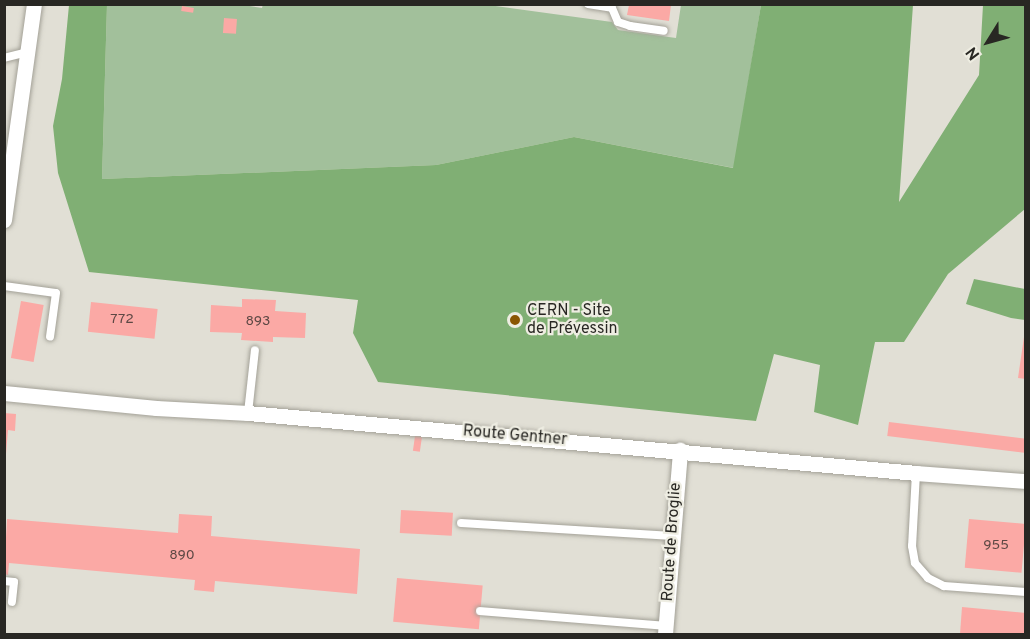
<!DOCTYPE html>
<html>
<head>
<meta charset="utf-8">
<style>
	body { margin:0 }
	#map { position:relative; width:1030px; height:639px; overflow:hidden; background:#e1dfd5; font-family:Overpass,sans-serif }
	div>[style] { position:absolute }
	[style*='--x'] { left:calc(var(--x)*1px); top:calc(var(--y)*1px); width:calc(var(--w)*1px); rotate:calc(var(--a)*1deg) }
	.green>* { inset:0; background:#a2c09b }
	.forest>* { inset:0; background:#80af74 }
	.building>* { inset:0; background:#fba9a5; transform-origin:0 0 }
	.roads { filter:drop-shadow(0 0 2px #a3a197) drop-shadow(0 0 2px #a3a197) }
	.lane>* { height:8px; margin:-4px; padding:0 4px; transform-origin:4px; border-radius:4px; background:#fff }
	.street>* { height:15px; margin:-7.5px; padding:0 7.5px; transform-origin:7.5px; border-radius:7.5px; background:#fff }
	.dots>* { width:16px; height:16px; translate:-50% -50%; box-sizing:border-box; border:3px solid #eeede2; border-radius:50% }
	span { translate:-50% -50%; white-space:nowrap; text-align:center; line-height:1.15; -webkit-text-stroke:4.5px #eeede2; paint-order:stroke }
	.number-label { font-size:14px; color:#5d4844 }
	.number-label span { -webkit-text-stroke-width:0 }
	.poi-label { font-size:16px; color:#282723 }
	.left { translate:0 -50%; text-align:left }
	.street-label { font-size:16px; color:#282723 }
	.frame { position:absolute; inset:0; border:6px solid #282723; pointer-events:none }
	.north { position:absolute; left:958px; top:12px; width:60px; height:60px; -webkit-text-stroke:4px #eeede2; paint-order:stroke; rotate:233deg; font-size:16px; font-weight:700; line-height:24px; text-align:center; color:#282723 }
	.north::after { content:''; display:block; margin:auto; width:21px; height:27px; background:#282723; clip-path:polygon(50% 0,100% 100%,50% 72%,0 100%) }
</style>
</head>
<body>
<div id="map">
	<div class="green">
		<i style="clip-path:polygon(237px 4px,262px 8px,263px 4px,481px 4px,612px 22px,618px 30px,676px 38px,681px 5px,761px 5px,734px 168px,574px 137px,436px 165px,102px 179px,107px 5px)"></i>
	</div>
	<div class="forest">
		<i style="clip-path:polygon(69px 5px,107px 5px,102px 179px,436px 165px,574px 137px,733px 168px,761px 5px,913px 5px,899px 202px,979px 75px,983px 5px,1025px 5px,1025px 209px,948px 274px,904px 342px,875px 342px,858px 425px,814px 412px,820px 365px,774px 354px,756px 421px,378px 382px,353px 333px,358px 300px,89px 272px,58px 173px,53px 126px,62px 79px)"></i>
		<i style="clip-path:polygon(974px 279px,1025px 289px,1025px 320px,1011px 318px,966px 304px)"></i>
	</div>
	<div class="building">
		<i style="clip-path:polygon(629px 5px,671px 5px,669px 21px,627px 15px)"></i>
		<i style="left:182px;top:6px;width:12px;height:5px;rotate:9deg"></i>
		<i style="left:224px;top:18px;width:13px;height:15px;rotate:4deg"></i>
		<i style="clip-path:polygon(242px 299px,276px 300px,275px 311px,306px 313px,305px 338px,273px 337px,273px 342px,241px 340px,242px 333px,210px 332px,211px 305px,242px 307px)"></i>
		<i style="left:21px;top:301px;width:23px;height:58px;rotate:10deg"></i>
		<i style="left:91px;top:302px;width:67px;height:30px;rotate:6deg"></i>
		<i style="clip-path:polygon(1024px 337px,1026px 337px,1026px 379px,1018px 378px)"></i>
		<i style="clip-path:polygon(4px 413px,16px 414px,15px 431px,8px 430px,6px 454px)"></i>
		<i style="left:889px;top:422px;width:138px;height:14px;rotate:7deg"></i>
		<i style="left:415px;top:436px;width:7px;height:15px;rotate:8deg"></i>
		<i style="left:401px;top:510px;width:52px;height:23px;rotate:3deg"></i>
		<i style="clip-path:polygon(179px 514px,212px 516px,211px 536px,360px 549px,357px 594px,215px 581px,214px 592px,194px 590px,195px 580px,9px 563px,8px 575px,4px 574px,7px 519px,178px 533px)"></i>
		<i style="left:969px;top:519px;width:57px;height:49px;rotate:5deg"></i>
		<i style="left:397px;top:578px;width:86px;height:44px;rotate:5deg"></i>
		<i style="clip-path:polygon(962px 607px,1026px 613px,1026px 634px,960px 634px)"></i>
	</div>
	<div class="roads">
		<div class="lane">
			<i style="--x:588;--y:4;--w:24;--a:9"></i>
			<i style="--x:612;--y:8;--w:15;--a:67"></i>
			<i style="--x:618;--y:22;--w:13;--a:18"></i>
			<i style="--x:630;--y:26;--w:34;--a:8"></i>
			<i style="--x:4;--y:58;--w:25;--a:-14"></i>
			<i style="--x:4;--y:286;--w:52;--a:7.7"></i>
			<i style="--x:56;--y:293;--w:44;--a:97.8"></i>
			<i style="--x:248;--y:413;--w:63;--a:-83.7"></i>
			<i style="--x:916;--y:473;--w:73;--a:93.1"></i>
			<i style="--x:912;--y:546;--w:17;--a:80"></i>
			<i style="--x:915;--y:563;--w:20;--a:49"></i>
			<i style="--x:928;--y:578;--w:18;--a:27"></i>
			<i style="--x:944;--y:586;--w:82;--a:4.2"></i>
			<i style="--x:461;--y:523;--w:212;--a:3.5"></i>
			<i style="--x:4;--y:581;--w:10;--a:6"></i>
			<i style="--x:14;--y:582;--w:20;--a:96"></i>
			<i style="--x:480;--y:611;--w:187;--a:4.6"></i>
		</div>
		<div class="street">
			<i style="--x:4;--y:220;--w:218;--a:-82.1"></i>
			<i style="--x:4;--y:393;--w:153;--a:5.6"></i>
			<i style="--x:156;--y:408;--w:92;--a:3.1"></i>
			<i style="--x:248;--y:413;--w:671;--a:5.13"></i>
			<i style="--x:916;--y:473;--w:110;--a:4.2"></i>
			<i style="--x:665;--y:634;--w:185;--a:-85.3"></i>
		</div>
	</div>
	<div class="dots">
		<i style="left:515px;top:320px;background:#8a5602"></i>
	</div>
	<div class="number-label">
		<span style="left:122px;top:320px">772</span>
		<span style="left:258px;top:322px">893</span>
		<span style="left:996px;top:546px">955</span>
		<span style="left:182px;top:556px">890</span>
	</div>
	<div class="poi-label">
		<span class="left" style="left:527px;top:320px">CERN - Site<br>de Prévessin</span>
	</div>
	<div class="street-label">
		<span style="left:515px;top:436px;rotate:5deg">Route Gentner</span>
		<span style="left:672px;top:542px;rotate:-86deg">Route de Broglie</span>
	</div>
	<div class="frame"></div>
	<div class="north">N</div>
</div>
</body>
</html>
